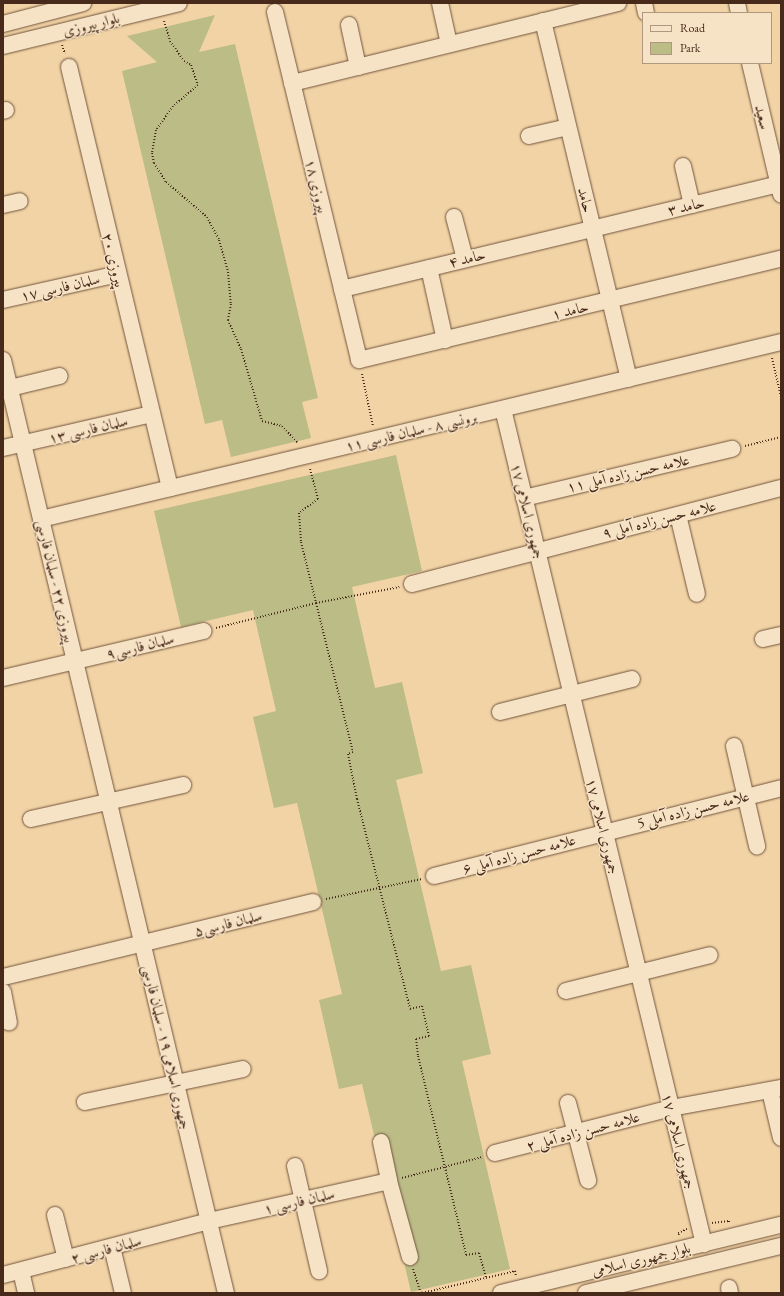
<!DOCTYPE html>
<html>
<head>
<meta charset="utf-8">
<style>
	body { margin:0 }
	#map { position:relative; width:784px; height:1296px; overflow:hidden; background:#f1d3a5; font-family:"EB Garamond",Amiri,serif }
	div>[style] { position:absolute }
	[style*='--x'] { left:calc(var(--x)*1px); top:calc(var(--y)*1px); width:calc(var(--w)*1px); rotate:calc(var(--a)*1deg) }
	.green>* { inset:0; background:#bbbc86 }
	.path>* { height:2px; margin-top:-1px; transform-origin:0; background:repeating-linear-gradient(90deg,#482a1b 0 1px,transparent 0 3px) }
	.roads { filter:drop-shadow(0 0 1px #72543e) drop-shadow(0 0 1px #72543e) }
	.minor>* { height:16px; margin:-8px; padding:0 8px; transform-origin:8px; border-radius:8px; background:#f6e2c4 }
	span { translate:-50% -50%; white-space:nowrap; text-align:center; line-height:1.15; -webkit-text-stroke:3px #f6e2c4; paint-order:stroke }
	.street-label { font-size:15px; color:#482a1b }
	.frame { position:absolute; inset:0; border:4px solid #482a1b; pointer-events:none }
	.legend { position:absolute; left:642px; top:12px; width:130px; height:52px; box-sizing:border-box; background:#f6e2c4; border:1px solid #b09880; margin:0; padding:5px 7px; list-style:none; font-size:12px; color:#482a1b }
	.legend li { display:flex; align-items:center; gap:8px; height:20px }
	.legend b { width:20px; border:1px solid #b09880 }
</style>
</head>
<body>
<div id="map">
	<div class="green">
		<i style="clip-path:polygon(215px 15px,199px 52px,235px 44px,318px 398px,302px 402px,311px 438px,231px 457px,222px 420px,205px 424px,122px 71px,157px 62px,127px 36px)"></i>
		<i style="clip-path:polygon(396px 455px,422px 571px,352px 587px,375px 688px,402px 682px,423px 773px,396px 780px,441px 971px,471px 965px,491px 1054px,462px 1061px,510px 1269px,411px 1292px,362px 1084px,339px 1089px,319px 1000px,342px 994px,297px 803px,274px 808px,253px 717px,276px 711px,253px 610px,181px 627px,154px 511px)"></i>
	</div>
	<div class="path">
		<i style="--x:164;--y:21;--w:21;--a:73"></i>
		<i style="--x:170;--y:41;--w:24;--a:55"></i>
		<i style="--x:184;--y:61;--w:8;--a:30"></i>
		<i style="--x:191;--y:65;--w:21;--a:71"></i>
		<i style="--x:198;--y:85;--w:33;--a:140"></i>
		<i style="--x:173;--y:106;--w:29;--a:125"></i>
		<i style="--x:156;--y:130;--w:23;--a:100"></i>
		<i style="--x:152;--y:153;--w:10;--a:79"></i>
		<i style="--x:154;--y:163;--w:22;--a:58"></i>
		<i style="--x:166;--y:182;--w:54;--a:40.5"></i>
		<i style="--x:207;--y:217;--w:26;--a:62"></i>
		<i style="--x:219;--y:240;--w:33;--a:74"></i>
		<i style="--x:228;--y:272;--w:32;--a:85"></i>
		<i style="--x:231;--y:304;--w:16;--a:101"></i>
		<i style="--x:228;--y:320;--w:32;--a:66"></i>
		<i style="--x:241;--y:349;--w:75;--a:73.7"></i>
		<i style="--x:262;--y:421;--w:21;--a:14"></i>
		<i style="--x:282;--y:426;--w:23;--a:47"></i>
		<i style="--x:62;--y:45;--w:9;--a:72"></i>
		<i style="--x:772;--y:358;--w:39;--a:77"></i>
		<i style="--x:362;--y:374;--w:53;--a:78.1"></i>
		<i style="--x:745;--y:446;--w:37;--a:-14"></i>
		<i style="--x:310;--y:469;--w:31;--a:75"></i>
		<i style="--x:318;--y:499;--w:24;--a:144"></i>
		<i style="--x:299;--y:513;--w:29;--a:86"></i>
		<i style="--x:301;--y:542;--w:216;--a:76.1"></i>
		<i style="--x:353;--y:752;--w:5;--a:158"></i>
		<i style="--x:348;--y:754;--w:46;--a:78.7"></i>
		<i style="--x:357;--y:799;--w:217;--a:75.8"></i>
		<i style="--x:410;--y:1009;--w:12;--a:-14"></i>
		<i style="--x:422;--y:1006;--w:31;--a:77"></i>
		<i style="--x:429;--y:1036;--w:13;--a:167"></i>
		<i style="--x:416;--y:1039;--w:17;--a:83"></i>
		<i style="--x:418;--y:1056;--w:205;--a:76.4"></i>
		<i style="--x:466;--y:1255;--w:13;--a:-9"></i>
		<i style="--x:479;--y:1253;--w:26;--a:74"></i>
		<i style="--x:216;--y:628;--w:103;--a:-14"></i>
		<i style="--x:316;--y:603;--w:85;--a:-10.9"></i>
		<i style="--x:326;--y:899;--w:98;--a:-11.8"></i>
		<i style="--x:402;--y:1178;--w:83;--a:-14.7"></i>
		<i style="--x:712;--y:1223;--w:17;--a:-7"></i>
		<i style="--x:729;--y:1221;--w:3;--a:90"></i>
		<i style="--x:679;--y:1235;--w:2;--a:-117"></i>
		<i style="--x:678;--y:1233;--w:10;--a:-24"></i>
		<i style="--x:413;--y:1269;--w:25;--a:72"></i>
		<i style="--x:422;--y:1293;--w:96;--a:-13.3"></i>
		<i style="--x:515;--y:1271;--w:5;--a:79"></i>
	</div>
	<div class="roads">
		<div class="minor">
			<i style="--x:440;--y:3;--w:42;--a:77.6"></i>
			<i style="--x:644;--y:3;--w:10;--a:79"></i>
			<i style="--x:737;--y:3;--w:10;--a:79"></i>
			<i style="--x:275;--y:12;--w:358;--a:76.4"></i>
			<i style="--x:359;--y:360;--w:434;--a:-13.5"></i>
			<i style="--x:543;--y:21;--w:368;--a:76.5"></i>
			<i style="--x:3;--y:24;--w:83;--a:-14.7"></i>
			<i style="--x:349;--y:25;--w:43;--a:77.9"></i>
			<i style="--x:3;--y:46;--w:181;--a:-13.7"></i>
			<i style="--x:750;--y:63;--w:135;--a:76.7"></i>
			<i style="--x:69;--y:67;--w:433;--a:76.5"></i>
			<i style="--x:292;--y:83;--w:336;--a:-13.8"></i>
			<i style="--x:3;--y:111;--w:3;--a:-18"></i>
			<i style="--x:529;--y:136;--w:40;--a:-13"></i>
			<i style="--x:683;--y:166;--w:40;--a:77"></i>
			<i style="--x:3;--y:205;--w:17;--a:-13"></i>
			<i style="--x:454;--y:217;--w:43;--a:75.3"></i>
			<i style="--x:429;--y:268;--w:74;--a:77.5"></i>
			<i style="--x:342;--y:289;--w:449;--a:-13.5"></i>
			<i style="--x:3;--y:300;--w:118;--a:-12.7"></i>
			<i style="--x:3;--y:360;--w:959;--a:76.56"></i>
			<i style="--x:10;--y:388;--w:51;--a:-13.5"></i>
			<i style="--x:503;--y:409;--w:859;--a:76.47"></i>
			<i style="--x:3;--y:448;--w:153;--a:-12.9"></i>
			<i style="--x:524;--y:498;--w:214;--a:-13.3"></i>
			<i style="--x:678;--y:515;--w:81;--a:76.5"></i>
			<i style="--x:41;--y:519;--w:761;--a:-13.45"></i>
			<i style="--x:412;--y:584;--w:381;--a:-14.6"></i>
			<i style="--x:763;--y:639;--w:18;--a:-13"></i>
			<i style="--x:3;--y:678;--w:206;--a:-13.2"></i>
			<i style="--x:500;--y:712;--w:136;--a:-14"></i>
			<i style="--x:734;--y:746;--w:103;--a:77"></i>
			<i style="--x:31;--y:819;--w:156;--a:-12.6"></i>
			<i style="--x:434;--y:876;--w:358;--a:-14.2"></i>
			<i style="--x:3;--y:977;--w:319;--a:-13.6"></i>
			<i style="--x:566;--y:991;--w:148;--a:-14"></i>
			<i style="--x:3;--y:992;--w:31;--a:79"></i>
			<i style="--x:770;--y:1091;--w:48;--a:76.8"></i>
			<i style="--x:85;--y:1102;--w:161;--a:-11.8"></i>
			<i style="--x:568;--y:1103;--w:80;--a:75.4"></i>
			<i style="--x:381;--y:1142;--w:40;--a:78"></i>
			<i style="--x:389;--y:1181;--w:79;--a:74.6"></i>
			<i style="--x:495;--y:1153;--w:182;--a:-14.3"></i>
			<i style="--x:671;--y:1108;--w:112;--a:-10.3"></i>
			<i style="--x:295;--y:1166;--w:108;--a:77.1"></i>
			<i style="--x:55;--y:1215;--w:45;--a:76"></i>
			<i style="--x:112;--y:1247;--w:47;--a:76.6"></i>
			<i style="--x:21;--y:1271;--w:23;--a:77"></i>
			<i style="--x:3;--y:1275;--w:213;--a:-14.7"></i>
			<i style="--x:209;--y:1221;--w:184;--a:-12.5"></i>
			<i style="--x:729;--y:1288;--w:5;--a:79"></i>
			<i style="--x:501;--y:1293;--w:288;--a:-13.7"></i>
			<i style="--x:586;--y:1293;--w:201;--a:-13.6"></i>
		</div>
	</div>
	<div class="street-label">
		<span style="left:91px;top:24px;rotate:-14deg">بلوار پیروزی</span>
		<span style="left:763px;top:117px;rotate:77deg">سعید</span>
		<span style="left:317px;top:186px;rotate:76deg">پیروزی ۱۸</span>
		<span style="left:586px;top:200px;rotate:76deg">حامد</span>
		<span style="left:686px;top:206px;rotate:-13deg">حامد ۳</span>
		<span style="left:467px;top:258px;rotate:-13deg">حامد ۴</span>
		<span style="left:114px;top:260px;rotate:76deg">پیروزی ۲۰</span>
		<span style="left:60px;top:287px;rotate:-13deg">سلمان فارسی ۱۷</span>
		<span style="left:570px;top:310px;rotate:-13deg">حامد ۱</span>
		<span style="left:88px;top:429px;rotate:-13deg">سلمان فارسی ۱۳</span>
		<span style="left:411px;top:431px;rotate:-13deg">برونسی ۸ - سلمان فارسی ۱۱</span>
		<span style="left:628px;top:473px;rotate:-13deg">علامه حسن زاده آملی ۱۱</span>
		<span style="left:528px;top:511px;rotate:76deg">جمهوری اسلامی ۱۷</span>
		<span style="left:659px;top:519px;rotate:-14deg">علامه حسن زاده آملی ۹</span>
		<span style="left:56px;top:581px;rotate:77deg">پیروزی ۲۲ - سلمان فارسی</span>
		<span style="left:140px;top:646px;rotate:-14deg">سلمان فارسی۹</span>
		<span style="left:693px;top:809px;rotate:-14deg">علامه حسن زاده آملی 5</span>
		<span style="left:603px;top:826px;rotate:76deg">جمهوری اسلامی ۱۷</span>
		<span style="left:519px;top:854px;rotate:-15deg">علامه حسن زاده آملی ۶</span>
		<span style="left:228px;top:923px;rotate:-14deg">سلمان فارسی۵</span>
		<span style="left:167px;top:1047px;rotate:77deg">جمهوری اسلامی ۱۹ - سلمان فارسی</span>
		<span style="left:583px;top:1131px;rotate:-15deg">علامه حسن زاده آملی ۲</span>
		<span style="left:679px;top:1141px;rotate:76deg">جمهوری اسلامی ۱۷</span>
		<span style="left:299px;top:1201px;rotate:-13deg">سلمان فارسی ۱</span>
		<span style="left:106px;top:1249px;rotate:-15deg">سلمان فارسی ۲</span>
		<span style="left:641px;top:1259px;rotate:-14deg">بلوار جمهوری اسلامی</span>
	</div>
	<div class="frame"></div>
	<ul class="legend">
	<li><b style="height:5px;background:#f6e2c4"></b>Road</li>
	<li><b style="height:11px;background:#bbbc86"></b>Park</li>
	</ul>
</div>
</body>
</html>
